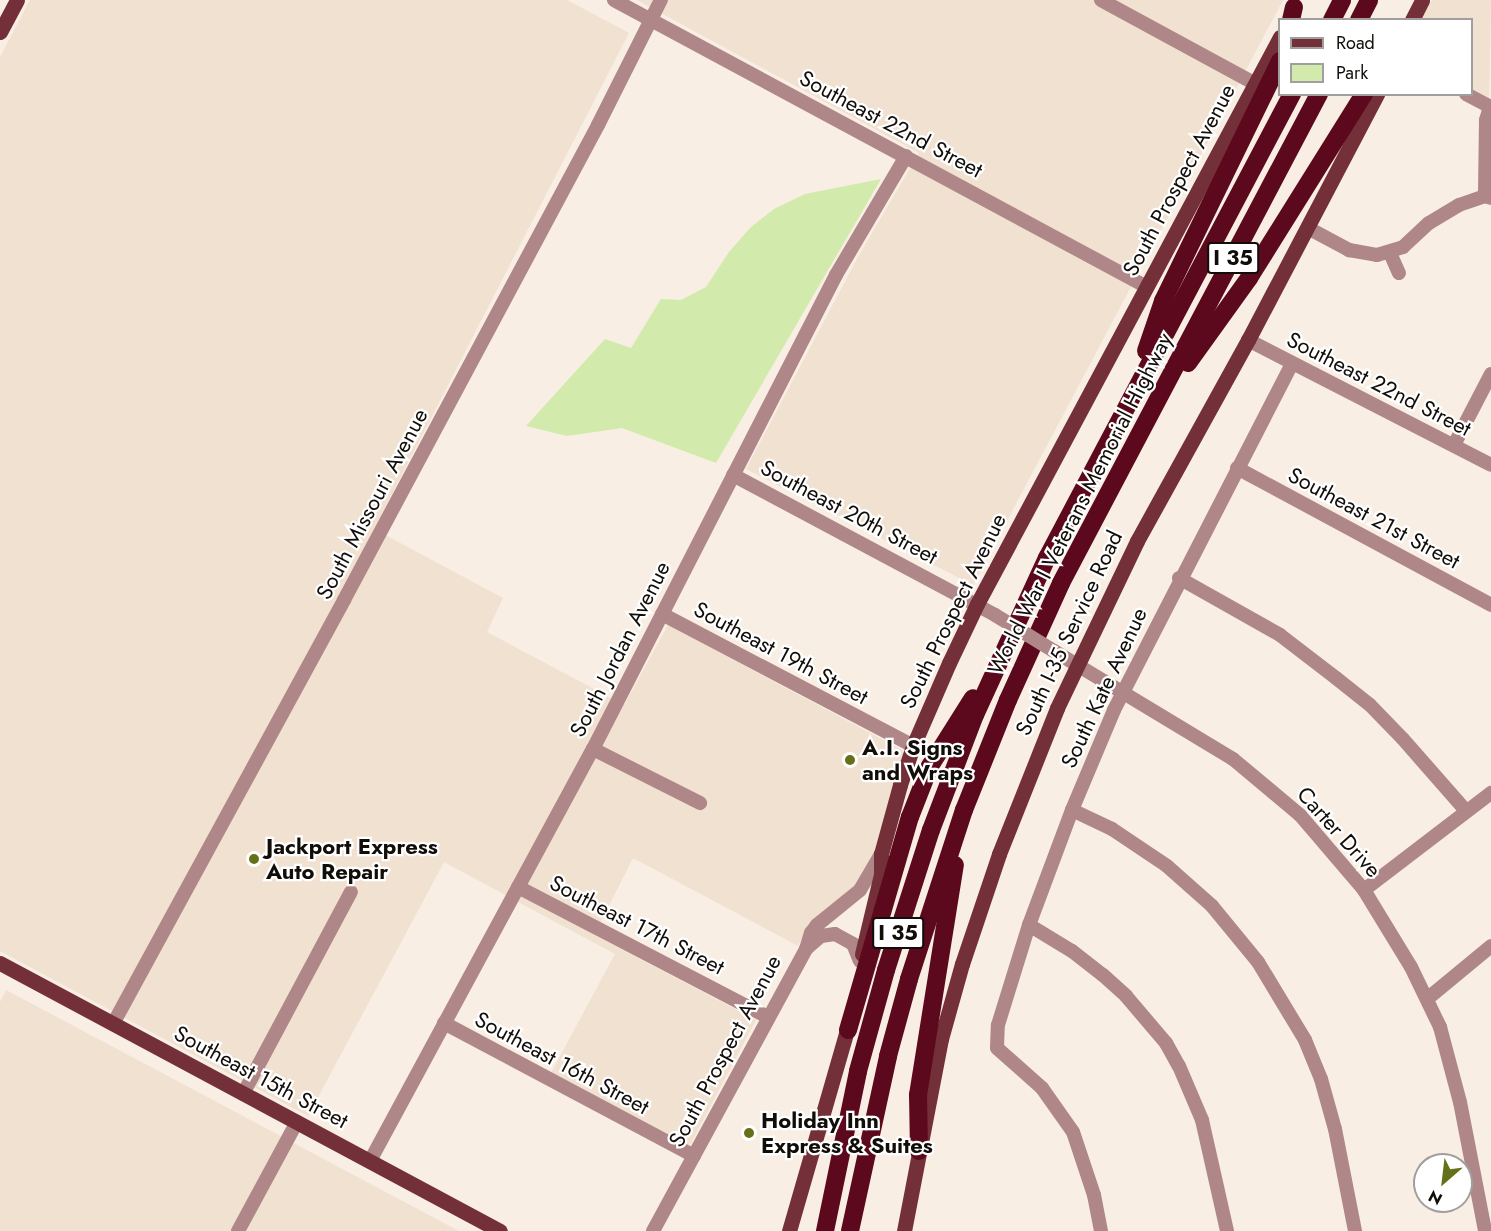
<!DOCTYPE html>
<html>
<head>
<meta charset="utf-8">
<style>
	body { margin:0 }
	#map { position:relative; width:1491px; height:1231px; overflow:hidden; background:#f8eee3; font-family:Jost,sans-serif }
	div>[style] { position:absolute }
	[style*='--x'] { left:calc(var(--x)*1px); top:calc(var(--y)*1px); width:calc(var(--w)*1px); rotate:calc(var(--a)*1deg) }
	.built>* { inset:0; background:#f0e1d0 }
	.green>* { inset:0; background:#d2eaac }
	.minor>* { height:14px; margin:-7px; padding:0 7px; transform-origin:7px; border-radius:7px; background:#b08789 }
	.major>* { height:15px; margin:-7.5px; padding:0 7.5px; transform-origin:7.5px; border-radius:7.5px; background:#743038 }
	.highway>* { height:18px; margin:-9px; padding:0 9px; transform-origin:9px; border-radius:9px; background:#5c091d }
	.minor-bridge>* { height:14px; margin:-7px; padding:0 7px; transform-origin:7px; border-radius:7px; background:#b08789 }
	.dots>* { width:16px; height:16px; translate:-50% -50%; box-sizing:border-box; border:3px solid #fff; border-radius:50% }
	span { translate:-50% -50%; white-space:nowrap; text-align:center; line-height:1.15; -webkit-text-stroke:4.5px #fff; paint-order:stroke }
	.shield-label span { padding:2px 4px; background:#fff; border:2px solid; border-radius:4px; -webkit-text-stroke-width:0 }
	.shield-label { font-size:21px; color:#110e0a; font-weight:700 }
	.street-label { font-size:22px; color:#110e0a }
	.poi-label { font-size:22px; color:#110e0a; font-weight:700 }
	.left { translate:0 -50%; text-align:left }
	.legend { position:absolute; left:1278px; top:18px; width:195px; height:78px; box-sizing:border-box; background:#fff; border:2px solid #a09f9d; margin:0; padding:8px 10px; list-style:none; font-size:18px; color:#110e0a }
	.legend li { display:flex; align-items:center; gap:12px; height:30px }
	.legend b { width:30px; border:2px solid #a09f9d }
	.north { position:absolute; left:1413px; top:1153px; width:60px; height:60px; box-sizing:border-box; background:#fff; border:2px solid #a09f9d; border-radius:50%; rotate:208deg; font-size:16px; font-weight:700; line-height:24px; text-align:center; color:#110e0a }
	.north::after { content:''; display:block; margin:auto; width:21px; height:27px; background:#667019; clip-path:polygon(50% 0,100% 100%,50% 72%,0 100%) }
</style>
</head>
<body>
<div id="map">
	<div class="built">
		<i style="clip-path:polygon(30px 0,567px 0,629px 33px,374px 529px,503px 598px,487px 632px,624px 705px,668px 625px,902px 750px,903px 754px,877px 850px,865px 877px,805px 932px,798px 946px,633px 858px,594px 935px,756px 1020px,689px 1147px,551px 1073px,615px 954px,444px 862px,308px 1116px,0 951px,0 57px)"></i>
		<i style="clip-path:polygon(637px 0,1283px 0,973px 585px,746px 469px,859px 255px,919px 153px)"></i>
		<i style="clip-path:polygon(1432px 0,1491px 0,1489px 98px,1472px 89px,1472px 20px,1421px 19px)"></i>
		<i style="clip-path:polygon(6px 990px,459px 1231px,0 1231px,0 1002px)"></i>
	</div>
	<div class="green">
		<i style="clip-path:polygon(881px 179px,716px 463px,622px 428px,567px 436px,526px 426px,605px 339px,631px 348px,661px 299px,681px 300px,706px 287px,729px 252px,751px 227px,774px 209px,805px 194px)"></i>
	</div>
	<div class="minor">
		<i style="--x:614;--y:0;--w:605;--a:28.3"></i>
		<i style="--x:1101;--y:0;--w:176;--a:28.5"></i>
		<i style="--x:1466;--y:94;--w:27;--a:28"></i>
		<i style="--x:1490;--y:107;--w:14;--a:107"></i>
		<i style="--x:1486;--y:120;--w:76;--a:90.8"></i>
		<i style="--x:1308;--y:228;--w:47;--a:28.2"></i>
		<i style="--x:1349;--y:250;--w:28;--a:10"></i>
		<i style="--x:1377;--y:255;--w:27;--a:-17"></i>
		<i style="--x:1403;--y:247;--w:35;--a:-43"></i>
		<i style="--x:1429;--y:223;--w:35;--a:-31"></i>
		<i style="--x:1459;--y:205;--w:28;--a:-19"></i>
		<i style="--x:1485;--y:196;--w:6;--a:18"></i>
		<i style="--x:1390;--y:253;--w:22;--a:66"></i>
		<i style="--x:1248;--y:340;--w:273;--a:27.2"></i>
		<i style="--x:1454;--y:445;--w:80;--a:-62.5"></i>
		<i style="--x:1237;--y:468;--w:289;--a:28.3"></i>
		<i style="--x:733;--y:475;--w:297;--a:28.1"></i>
		<i style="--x:1179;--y:578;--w:116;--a:29.4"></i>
		<i style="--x:1280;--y:635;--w:71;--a:37.5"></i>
		<i style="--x:1336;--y:678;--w:43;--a:38.5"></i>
		<i style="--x:1370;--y:705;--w:47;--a:45.9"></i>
		<i style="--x:1403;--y:739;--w:96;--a:48.8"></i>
		<i style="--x:662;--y:614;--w:284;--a:27.7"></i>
		<i style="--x:1054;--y:651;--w:209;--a:31.1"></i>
		<i style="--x:1233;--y:759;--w:87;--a:39.9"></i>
		<i style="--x:1300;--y:815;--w:99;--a:49.5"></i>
		<i style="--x:1364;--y:890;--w:90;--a:58.6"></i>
		<i style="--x:1411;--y:967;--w:67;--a:64.2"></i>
		<i style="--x:1440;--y:1027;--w:78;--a:75.1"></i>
		<i style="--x:1460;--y:1102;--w:131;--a:79"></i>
		<i style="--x:593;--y:749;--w:120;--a:26.8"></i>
		<i style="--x:1072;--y:810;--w:44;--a:25.4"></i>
		<i style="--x:1112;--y:829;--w:66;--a:33.9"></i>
		<i style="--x:1167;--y:866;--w:60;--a:41.6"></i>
		<i style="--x:1212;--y:906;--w:72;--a:50.6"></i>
		<i style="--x:1258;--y:962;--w:91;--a:58.9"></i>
		<i style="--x:1305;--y:1040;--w:42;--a:67.7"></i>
		<i style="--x:1321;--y:1079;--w:52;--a:74.4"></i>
		<i style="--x:1335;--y:1129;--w:104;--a:78.9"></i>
		<i style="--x:518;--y:887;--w:282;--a:27.5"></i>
		<i style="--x:1364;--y:890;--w:160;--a:-37.4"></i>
		<i style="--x:1029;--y:925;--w:50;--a:31.2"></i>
		<i style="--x:1072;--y:951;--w:39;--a:38"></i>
		<i style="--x:1103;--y:975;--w:31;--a:42"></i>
		<i style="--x:1126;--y:996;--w:62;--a:49.6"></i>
		<i style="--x:1166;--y:1043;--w:26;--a:61"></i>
		<i style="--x:1179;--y:1066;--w:59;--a:66.9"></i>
		<i style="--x:1202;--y:1120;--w:114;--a:77.3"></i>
		<i style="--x:807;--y:948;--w:18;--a:-41"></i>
		<i style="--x:821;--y:936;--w:14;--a:-8"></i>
		<i style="--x:835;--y:934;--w:21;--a:29"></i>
		<i style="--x:853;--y:944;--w:18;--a:68"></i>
		<i style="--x:1427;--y:999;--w:83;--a:-39.6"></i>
		<i style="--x:444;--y:1023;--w:283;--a:28"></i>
		<i style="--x:113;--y:1024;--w:483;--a:-61.4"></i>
		<i style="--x:344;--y:600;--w:539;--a:-61.86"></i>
		<i style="--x:598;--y:125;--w:140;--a:-63.3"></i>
		<i style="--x:243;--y:1094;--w:229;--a:-61.9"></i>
		<i style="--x:370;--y:1161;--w:468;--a:-61.6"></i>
		<i style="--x:593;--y:749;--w:533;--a:-62.86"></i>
		<i style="--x:836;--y:275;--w:138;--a:-59.5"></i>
		<i style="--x:238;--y:1231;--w:124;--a:-61.6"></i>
		<i style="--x:653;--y:1231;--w:321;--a:-61.5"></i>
		<i style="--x:806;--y:949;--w:17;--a:-73"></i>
		<i style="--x:811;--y:933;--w:10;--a:-53"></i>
		<i style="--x:817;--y:925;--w:55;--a:-39.1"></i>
		<i style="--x:860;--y:890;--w:42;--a:-59.7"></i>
		<i style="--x:1101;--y:1231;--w:37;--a:-101"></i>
		<i style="--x:1094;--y:1195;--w:66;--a:-108.4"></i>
		<i style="--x:1073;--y:1132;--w:54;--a:-125.2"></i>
		<i style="--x:1042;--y:1088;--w:60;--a:-138.4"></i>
		<i style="--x:997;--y:1048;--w:23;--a:-88"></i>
		<i style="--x:998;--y:1025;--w:105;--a:-72.8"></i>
		<i style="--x:1029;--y:925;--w:123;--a:-69.5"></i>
		<i style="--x:1072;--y:810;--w:108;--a:-67.2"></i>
		<i style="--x:1114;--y:710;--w:390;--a:-62.8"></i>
	</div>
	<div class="major">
		<i style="--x:1412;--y:20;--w:22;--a:-63"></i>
		<i style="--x:0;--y:32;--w:36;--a:-62"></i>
		<i style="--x:862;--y:954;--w:82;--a:-76.6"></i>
		<i style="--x:881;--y:874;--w:20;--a:-90"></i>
		<i style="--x:881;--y:854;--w:72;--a:-74.6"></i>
		<i style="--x:900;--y:785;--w:41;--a:-71.6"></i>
		<i style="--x:913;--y:746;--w:90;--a:-66.6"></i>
		<i style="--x:949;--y:663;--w:65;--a:-64.6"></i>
		<i style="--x:977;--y:604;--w:643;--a:-61.88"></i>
		<i style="--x:0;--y:963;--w:567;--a:28.19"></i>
		<i style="--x:789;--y:1231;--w:221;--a:-73.9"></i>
		<i style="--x:904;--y:1231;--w:196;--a:-79.1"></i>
		<i style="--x:941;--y:1039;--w:78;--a:-74.4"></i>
		<i style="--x:962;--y:964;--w:116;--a:-71.4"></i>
		<i style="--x:999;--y:854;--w:157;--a:-68.3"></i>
		<i style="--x:1057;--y:708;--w:185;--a:-64.4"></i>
		<i style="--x:1137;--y:541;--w:230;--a:-61.1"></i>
		<i style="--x:1248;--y:340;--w:278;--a:-62.3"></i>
	</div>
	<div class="highway">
		<i style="--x:1291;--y:20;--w:13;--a:-77"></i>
		<i style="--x:1332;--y:20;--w:22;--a:-63"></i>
		<i style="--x:1359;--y:20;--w:22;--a:-63"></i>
		<i style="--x:1146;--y:351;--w:53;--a:-71.2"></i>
		<i style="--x:1163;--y:301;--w:267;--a:-64"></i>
		<i style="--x:1188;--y:363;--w:105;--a:-54.3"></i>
		<i style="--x:1249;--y:278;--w:217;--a:-58"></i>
		<i style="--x:848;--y:1030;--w:222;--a:-73.8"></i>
		<i style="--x:910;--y:817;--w:55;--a:-68.6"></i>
		<i style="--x:930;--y:766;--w:80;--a:-57.7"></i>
		<i style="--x:919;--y:1151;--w:56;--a:-91"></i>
		<i style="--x:918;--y:1095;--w:233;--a:-80.9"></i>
		<i style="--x:825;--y:1231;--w:163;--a:-78.3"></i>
		<i style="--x:858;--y:1071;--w:105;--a:-74.5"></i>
		<i style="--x:886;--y:970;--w:147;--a:-72.2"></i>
		<i style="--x:931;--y:830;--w:123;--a:-69.1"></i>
		<i style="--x:975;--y:715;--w:173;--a:-65.4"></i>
		<i style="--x:1047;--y:558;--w:525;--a:-62.17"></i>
		<i style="--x:850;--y:1231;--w:179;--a:-77.7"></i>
		<i style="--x:888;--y:1056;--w:80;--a:-74.7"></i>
		<i style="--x:909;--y:979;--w:178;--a:-72"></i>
		<i style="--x:964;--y:810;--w:118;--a:-68.2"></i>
		<i style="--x:1008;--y:700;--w:128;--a:-65.6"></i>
		<i style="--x:1061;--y:583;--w:553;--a:-62.18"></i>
	</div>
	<div class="minor-bridge">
		<i style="--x:995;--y:615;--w:69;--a:31.4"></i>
	</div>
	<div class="dots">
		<i style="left:850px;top:760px;background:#667019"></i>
		<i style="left:254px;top:859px;background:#667019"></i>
		<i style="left:749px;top:1133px;background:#667019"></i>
	</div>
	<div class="shield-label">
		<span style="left:1233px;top:258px">I 35</span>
		<span style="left:898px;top:933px">I 35</span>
	</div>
	<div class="street-label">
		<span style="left:891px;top:124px;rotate:28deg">Southeast 22nd Street</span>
		<span style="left:1179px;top:180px;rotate:-62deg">South Prospect Avenue</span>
		<span style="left:1379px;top:384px;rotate:27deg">Southeast 22nd Street</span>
		<span style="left:372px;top:504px;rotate:-62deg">South Missouri Avenue</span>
		<span style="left:1080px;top:504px;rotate:-63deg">World War I Veterans Memorial Highway</span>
		<span style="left:849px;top:512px;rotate:28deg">Southeast 20th Street</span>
		<span style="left:1374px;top:518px;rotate:28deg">Southeast 21st Street</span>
		<span style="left:953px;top:611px;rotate:-64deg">South Prospect Avenue</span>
		<span style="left:1069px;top:633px;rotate:-65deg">South I-35 Service Road</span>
		<span style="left:620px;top:649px;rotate:-63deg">South Jordan Avenue</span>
		<span style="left:781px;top:653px;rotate:28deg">Southeast 19th Street</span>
		<span style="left:1104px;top:688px;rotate:-65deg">South Kate Avenue</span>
		<span style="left:1339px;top:832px;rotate:48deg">Carter Drive</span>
		<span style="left:637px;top:925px;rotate:27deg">Southeast 17th Street</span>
		<span style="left:725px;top:1051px;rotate:-62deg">South Prospect Avenue</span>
		<span style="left:562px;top:1063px;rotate:28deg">Southeast 16th Street</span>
		<span style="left:261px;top:1077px;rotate:28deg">Southeast 15th Street</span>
	</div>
	<div class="poi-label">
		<span class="left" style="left:862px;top:760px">A.I. Signs<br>and Wraps</span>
		<span class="left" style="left:266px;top:859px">Jackport Express<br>Auto Repair</span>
		<span class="left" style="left:761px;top:1133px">Holiday Inn<br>Express &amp; Suites</span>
	</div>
	<ul class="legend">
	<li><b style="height:8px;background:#743038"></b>Road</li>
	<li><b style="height:16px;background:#d2eaac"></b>Park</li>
	</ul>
	<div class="north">N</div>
</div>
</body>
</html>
